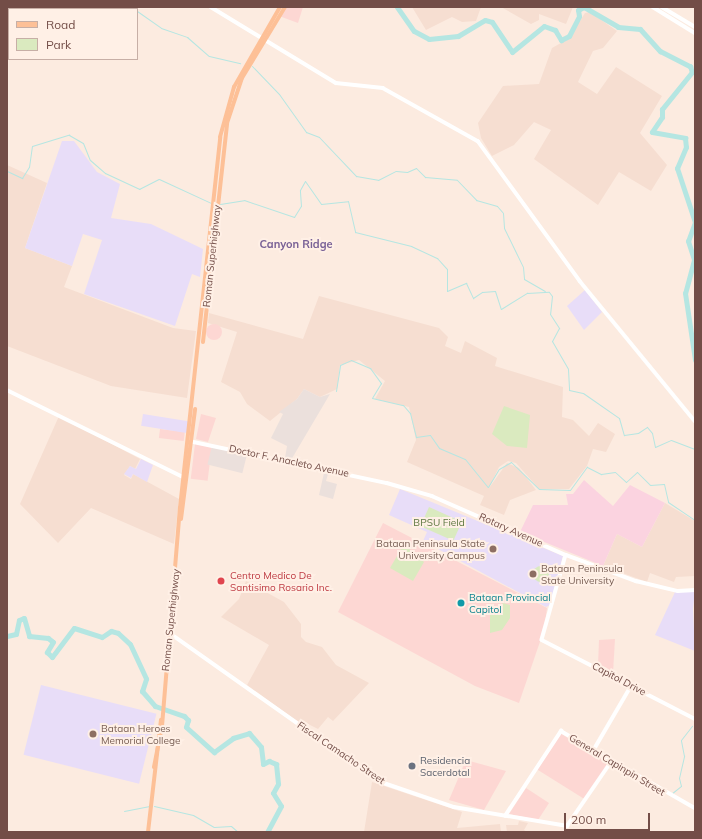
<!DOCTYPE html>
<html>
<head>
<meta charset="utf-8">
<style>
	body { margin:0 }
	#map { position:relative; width:702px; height:839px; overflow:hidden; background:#fcebe0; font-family:Mulish,sans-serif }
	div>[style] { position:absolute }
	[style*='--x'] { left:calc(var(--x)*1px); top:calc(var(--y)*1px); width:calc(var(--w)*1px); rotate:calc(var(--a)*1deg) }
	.residential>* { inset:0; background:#f6ded1 }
	.commercial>* { inset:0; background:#fdd7d3; transform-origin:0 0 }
	.round { border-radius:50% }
	.industrial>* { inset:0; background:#ebe0dc; transform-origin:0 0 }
	.education>* { inset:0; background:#e8ddf8; transform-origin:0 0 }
	.medical>* { inset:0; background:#fbd3e0 }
	.green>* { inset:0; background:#daeabf; transform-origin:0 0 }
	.stream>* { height:1px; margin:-0.5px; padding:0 0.5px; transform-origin:0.5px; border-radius:0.5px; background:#b5e6e2 }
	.river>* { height:5px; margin:-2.5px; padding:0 2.5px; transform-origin:2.5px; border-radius:2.5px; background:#b5e6e2 }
	.secondary>* { height:3.5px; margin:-1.75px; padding:0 1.75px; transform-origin:1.75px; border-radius:1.75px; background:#fff }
	.primary>* { height:4px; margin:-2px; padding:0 2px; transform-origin:2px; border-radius:2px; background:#fdc097 }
	.dots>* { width:11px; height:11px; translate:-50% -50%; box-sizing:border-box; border:2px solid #fff0e6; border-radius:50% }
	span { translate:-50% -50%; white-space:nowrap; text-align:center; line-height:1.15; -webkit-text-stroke:4px #fff0e6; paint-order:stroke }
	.street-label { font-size:10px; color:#734d47 }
	.park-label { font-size:10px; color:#59743c }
	.education-label { font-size:10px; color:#785e54 }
	.right { translate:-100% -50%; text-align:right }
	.left { translate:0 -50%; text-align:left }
	.health-label { font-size:10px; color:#be3a42 }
	.culture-label { font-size:10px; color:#0d838f }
	.worship-label { font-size:10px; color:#5b616d }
	.neighbourhood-label { font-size:11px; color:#7a6297; font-weight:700 }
	.frame { position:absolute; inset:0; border:8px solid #734d47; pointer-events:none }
	.legend { position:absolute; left:8px; top:8px; width:130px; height:52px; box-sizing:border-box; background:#fff0e6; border:1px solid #c7afa6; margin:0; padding:5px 7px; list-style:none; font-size:12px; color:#734d47 }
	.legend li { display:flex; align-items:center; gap:8px; height:20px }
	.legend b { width:20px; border:1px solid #c7afa6 }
	.scale { position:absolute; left:564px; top:813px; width:86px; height:18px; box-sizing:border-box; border:2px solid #734d47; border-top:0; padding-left:5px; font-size:12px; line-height:14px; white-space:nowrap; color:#734d47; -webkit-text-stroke:3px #fff0e6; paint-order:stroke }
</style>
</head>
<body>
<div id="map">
	<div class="residential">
		<i style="clip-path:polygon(412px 7px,481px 7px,476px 21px,462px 22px,452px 17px,426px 30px)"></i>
		<i style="clip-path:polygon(501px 7px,573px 7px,566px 24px,539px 14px,539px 20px,531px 24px)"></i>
		<i style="clip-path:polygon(590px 12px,617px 31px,603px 48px,593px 51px,578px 82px,597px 94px,616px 67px,662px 96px,640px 133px,667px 165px,651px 191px,619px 172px,598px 205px,534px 159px,551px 130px,534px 122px,514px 145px,492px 156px,481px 138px,478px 123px,503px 86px,539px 84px,552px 48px,568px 39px,585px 13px)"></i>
		<i style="clip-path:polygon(7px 165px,47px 183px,25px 248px,72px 266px,64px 287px,173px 328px,196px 331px,187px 398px,111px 386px,7px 346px)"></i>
		<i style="clip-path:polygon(319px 296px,439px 328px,448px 337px,445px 346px,461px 353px,465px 341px,497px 358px,495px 366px,563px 387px,562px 417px,573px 420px,589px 436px,598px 423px,615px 434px,606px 452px,593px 449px,587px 466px,569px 489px,539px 489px,516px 463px,508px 461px,499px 467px,489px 488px,507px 463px,519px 468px,536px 490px,510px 500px,504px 515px,480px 505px,484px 496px,407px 462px,416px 440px,409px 407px,375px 399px,385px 381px,359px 360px,340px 365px,337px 389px,320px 397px,304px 389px,297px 399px,270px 421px,247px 404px,240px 392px,221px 382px,237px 332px,208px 323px,209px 313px,303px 339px)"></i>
		<i style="clip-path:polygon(59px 416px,140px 459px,135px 469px,130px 466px,124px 475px,131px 479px,133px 474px,179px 499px,174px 544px,91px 508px,58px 543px,20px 504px)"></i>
		<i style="clip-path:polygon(665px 503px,695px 521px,695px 576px,676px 577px,674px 582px,650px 573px,647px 582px,603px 566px,617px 534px,642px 547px)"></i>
		<i style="clip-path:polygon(246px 581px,284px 602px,301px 624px,301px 637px,306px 642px,322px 647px,336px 665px,369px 683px,333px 721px,328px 717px,318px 729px,308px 724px,305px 727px,247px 685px,269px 645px,221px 617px,239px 599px)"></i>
		<i style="clip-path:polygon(372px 782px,462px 812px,457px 828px,500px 824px,501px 832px,364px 832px)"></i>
		<i style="clip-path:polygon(519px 821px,528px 823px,524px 830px,527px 832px,507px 832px,506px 825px,518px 825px)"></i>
	</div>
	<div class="commercial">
		<i style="clip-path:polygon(284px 7px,303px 7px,298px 23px,279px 16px)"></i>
		<i class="round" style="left:206px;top:324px;width:16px;height:16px"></i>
		<i style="clip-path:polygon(201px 414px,216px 418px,208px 442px,196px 439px)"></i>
		<i style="left:160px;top:429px;width:25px;height:9px;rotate:7deg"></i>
		<i style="left:195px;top:444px;width:17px;height:35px;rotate:7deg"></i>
		<i style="clip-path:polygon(383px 523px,547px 608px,544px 630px,519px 703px,475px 686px,338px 612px)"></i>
		<i style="clip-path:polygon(615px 639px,613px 673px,598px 665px,599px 640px)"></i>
		<i style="left:560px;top:733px;width:57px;height:43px;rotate:32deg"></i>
		<i style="clip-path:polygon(466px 760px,506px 771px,484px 810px,449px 800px)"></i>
		<i style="clip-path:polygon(526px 788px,549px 803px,538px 820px,509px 814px)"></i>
	</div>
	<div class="industrial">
		<i style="clip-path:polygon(304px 389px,320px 397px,330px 394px,291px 460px,285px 458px,287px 446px,271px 438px,283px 414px,279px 412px,297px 399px)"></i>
		<i style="left:212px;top:446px;width:36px;height:19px;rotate:14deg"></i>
		<i style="clip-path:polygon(324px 473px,328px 474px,326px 481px,337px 484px,333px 499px,319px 495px)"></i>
	</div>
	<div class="education">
		<i style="clip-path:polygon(62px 141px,74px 141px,97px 172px,120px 184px,111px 218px,151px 224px,203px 249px,200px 277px,192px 274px,175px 326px,84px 294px,102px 240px,83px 234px,72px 266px,25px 248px)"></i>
		<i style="clip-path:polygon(585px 290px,602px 312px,584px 330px,567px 306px)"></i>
		<i style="left:143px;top:414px;width:46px;height:12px;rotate:9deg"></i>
		<i style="clip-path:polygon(141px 459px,153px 465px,147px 482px,133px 474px,131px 478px,124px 474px,130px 466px,136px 469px)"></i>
		<i style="clip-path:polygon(400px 489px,563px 556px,550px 605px,546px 607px,423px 541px,427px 532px,389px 515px)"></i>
		<i style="clip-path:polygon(695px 591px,693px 609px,695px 651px,655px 635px,675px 592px)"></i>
		<i style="left:41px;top:685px;width:119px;height:72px;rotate:14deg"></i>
	</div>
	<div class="medical">
		<i style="clip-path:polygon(584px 480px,613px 506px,630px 485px,665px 503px,642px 547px,617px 534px,603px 566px,520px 532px,533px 505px,568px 505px,566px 494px,573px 494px)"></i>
	</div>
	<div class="green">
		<i style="clip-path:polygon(504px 406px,530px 415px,527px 448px,507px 446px,492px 434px)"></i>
		<i style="left:429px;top:507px;width:36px;height:21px;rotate:24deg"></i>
		<i style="clip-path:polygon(404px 544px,424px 562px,413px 581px,390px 568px)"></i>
		<i class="round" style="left:533px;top:566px;width:16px;height:16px"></i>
		<i style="clip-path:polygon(503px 603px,510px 605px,510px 618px,502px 630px,490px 633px,490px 615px)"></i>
	</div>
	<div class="stream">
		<i style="--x:131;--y:7;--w:3;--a:45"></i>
		<i style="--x:137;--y:11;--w:29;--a:35"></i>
		<i style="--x:161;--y:28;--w:28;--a:19"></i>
		<i style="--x:187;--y:37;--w:29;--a:41"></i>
		<i style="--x:209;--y:56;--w:32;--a:13"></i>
		<i style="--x:252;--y:66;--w:39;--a:46"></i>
		<i style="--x:279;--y:94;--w:47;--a:54.6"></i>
		<i style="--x:306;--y:132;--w:14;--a:21"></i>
		<i style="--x:319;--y:137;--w:54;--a:46.5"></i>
		<i style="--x:356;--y:176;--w:22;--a:10"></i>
		<i style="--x:378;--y:180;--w:20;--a:-27"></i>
		<i style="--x:396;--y:171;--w:11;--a:5"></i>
		<i style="--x:407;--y:172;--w:10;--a:-24"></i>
		<i style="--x:416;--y:168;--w:13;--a:45"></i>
		<i style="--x:425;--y:177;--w:32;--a:5"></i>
		<i style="--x:457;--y:180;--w:28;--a:46"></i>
		<i style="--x:476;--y:200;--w:22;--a:16"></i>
		<i style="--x:497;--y:206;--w:9;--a:49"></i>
		<i style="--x:503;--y:213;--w:15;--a:86"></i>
		<i style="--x:504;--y:228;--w:43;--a:64"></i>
		<i style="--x:523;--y:267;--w:12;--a:85"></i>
		<i style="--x:524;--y:279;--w:24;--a:30"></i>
		<i style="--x:7;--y:171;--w:17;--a:25"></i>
		<i style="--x:22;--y:178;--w:13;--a:-58"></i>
		<i style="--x:29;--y:167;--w:21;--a:-82"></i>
		<i style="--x:32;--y:146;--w:39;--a:-17"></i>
		<i style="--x:69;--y:135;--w:16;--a:30"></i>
		<i style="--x:83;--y:143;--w:18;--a:68"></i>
		<i style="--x:90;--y:160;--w:20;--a:41"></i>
		<i style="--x:105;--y:173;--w:38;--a:25"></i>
		<i style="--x:139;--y:189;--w:22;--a:-27"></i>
		<i style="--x:159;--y:179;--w:57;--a:24.8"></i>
		<i style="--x:220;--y:204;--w:24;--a:-9"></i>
		<i style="--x:244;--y:200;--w:53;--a:18.8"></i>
		<i style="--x:294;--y:217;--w:13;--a:-58"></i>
		<i style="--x:301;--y:206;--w:16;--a:-94"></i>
		<i style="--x:300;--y:190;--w:10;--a:-61"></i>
		<i style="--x:305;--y:181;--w:28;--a:55"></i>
		<i style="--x:321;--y:204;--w:27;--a:-6"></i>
		<i style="--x:348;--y:201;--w:32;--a:77"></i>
		<i style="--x:355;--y:232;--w:58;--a:14"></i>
		<i style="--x:411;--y:246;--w:29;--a:25"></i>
		<i style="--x:437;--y:258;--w:15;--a:48"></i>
		<i style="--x:447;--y:269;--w:22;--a:90"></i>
		<i style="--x:447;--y:291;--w:21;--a:-23"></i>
		<i style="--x:466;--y:283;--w:17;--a:65"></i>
		<i style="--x:473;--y:298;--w:11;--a:-34"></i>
		<i style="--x:482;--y:292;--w:13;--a:-4"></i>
		<i style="--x:495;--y:291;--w:19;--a:72"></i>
		<i style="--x:501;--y:309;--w:31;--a:-32"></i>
		<i style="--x:527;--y:293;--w:22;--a:-3"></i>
		<i style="--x:549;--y:292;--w:5;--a:53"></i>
		<i style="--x:552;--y:296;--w:18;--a:96"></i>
		<i style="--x:550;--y:314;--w:17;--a:57"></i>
		<i style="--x:559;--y:328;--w:15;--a:118"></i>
		<i style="--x:552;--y:341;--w:32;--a:60"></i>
		<i style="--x:568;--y:369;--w:21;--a:87"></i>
		<i style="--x:569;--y:390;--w:14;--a:12"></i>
		<i style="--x:583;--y:393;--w:44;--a:34.8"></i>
		<i style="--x:619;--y:418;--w:18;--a:74"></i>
		<i style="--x:624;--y:435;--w:14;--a:-8"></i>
		<i style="--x:638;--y:433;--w:11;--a:-34"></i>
		<i style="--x:647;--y:427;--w:8;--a:50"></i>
		<i style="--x:652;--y:433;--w:14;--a:78"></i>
		<i style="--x:655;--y:447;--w:17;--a:-24"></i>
		<i style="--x:671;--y:440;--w:26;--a:21"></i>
		<i style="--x:336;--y:391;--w:26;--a:-81"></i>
		<i style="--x:340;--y:365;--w:12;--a:-24"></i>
		<i style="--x:351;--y:360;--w:21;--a:23"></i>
		<i style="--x:370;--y:368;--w:19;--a:54"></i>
		<i style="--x:381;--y:383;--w:17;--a:121"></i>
		<i style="--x:372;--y:398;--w:32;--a:13"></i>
		<i style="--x:403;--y:405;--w:11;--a:49"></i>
		<i style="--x:410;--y:413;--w:25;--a:76"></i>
		<i style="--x:416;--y:437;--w:14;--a:-8"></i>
		<i style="--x:430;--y:435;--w:16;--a:55"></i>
		<i style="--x:439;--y:448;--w:28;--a:23"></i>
		<i style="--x:465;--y:459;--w:36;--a:51"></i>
		<i style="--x:488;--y:487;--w:21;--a:-59"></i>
		<i style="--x:499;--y:469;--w:14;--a:-30"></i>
		<i style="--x:511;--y:462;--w:39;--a:44"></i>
		<i style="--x:539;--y:489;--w:31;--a:2"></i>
		<i style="--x:570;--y:490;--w:29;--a:-54"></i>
		<i style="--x:587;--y:467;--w:16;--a:27"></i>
		<i style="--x:601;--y:474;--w:14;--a:-8"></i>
		<i style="--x:615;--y:472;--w:15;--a:42"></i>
		<i style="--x:626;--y:482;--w:15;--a:-42"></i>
		<i style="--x:637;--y:472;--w:18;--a:45"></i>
		<i style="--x:650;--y:485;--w:14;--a:-4"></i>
		<i style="--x:664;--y:484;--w:18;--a:77"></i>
		<i style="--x:668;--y:502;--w:32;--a:34"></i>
		<i style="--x:671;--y:794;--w:13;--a:-39"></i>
		<i style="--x:681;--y:786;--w:8;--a:-104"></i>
		<i style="--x:679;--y:778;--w:23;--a:-77"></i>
		<i style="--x:684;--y:756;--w:16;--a:-101"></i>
		<i style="--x:681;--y:740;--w:18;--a:-52"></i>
		<i style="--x:154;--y:806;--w:40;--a:13"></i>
		<i style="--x:193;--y:815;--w:24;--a:30"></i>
		<i style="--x:214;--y:827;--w:17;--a:-3"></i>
		<i style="--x:231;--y:826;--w:9;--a:41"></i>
		<i style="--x:124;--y:811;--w:26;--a:-11"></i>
	</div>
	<div class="river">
		<i style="--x:397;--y:7;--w:29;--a:55"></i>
		<i style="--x:414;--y:31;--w:17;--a:28"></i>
		<i style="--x:429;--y:39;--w:29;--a:-6"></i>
		<i style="--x:458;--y:36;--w:31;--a:-31"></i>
		<i style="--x:485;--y:20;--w:7;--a:16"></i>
		<i style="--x:492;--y:22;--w:36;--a:56"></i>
		<i style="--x:512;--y:52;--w:41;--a:-39.1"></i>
		<i style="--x:544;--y:26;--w:12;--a:20"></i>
		<i style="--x:555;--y:30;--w:12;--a:59"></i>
		<i style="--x:561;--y:40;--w:9;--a:-27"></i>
		<i style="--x:569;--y:36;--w:22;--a:-63"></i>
		<i style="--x:579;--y:16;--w:6;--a:-99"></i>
		<i style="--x:578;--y:10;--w:7;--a:-27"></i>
		<i style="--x:584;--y:7;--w:39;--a:30"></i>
		<i style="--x:618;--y:27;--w:22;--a:5"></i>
		<i style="--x:640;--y:29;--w:30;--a:48"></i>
		<i style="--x:660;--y:51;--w:34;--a:27"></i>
		<i style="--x:690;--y:66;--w:6;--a:72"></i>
		<i style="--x:692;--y:72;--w:48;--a:129"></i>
		<i style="--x:662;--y:109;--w:8;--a:90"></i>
		<i style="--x:662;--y:117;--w:18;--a:124"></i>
		<i style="--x:652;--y:132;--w:34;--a:10"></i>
		<i style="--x:685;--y:138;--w:9;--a:84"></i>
		<i style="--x:686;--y:147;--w:23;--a:113"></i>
		<i style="--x:677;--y:168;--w:57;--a:71.6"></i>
		<i style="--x:695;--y:222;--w:20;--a:110"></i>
		<i style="--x:688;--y:241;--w:20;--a:72"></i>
		<i style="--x:694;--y:260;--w:34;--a:105"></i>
		<i style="--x:685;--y:293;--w:68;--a:81.5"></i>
		<i style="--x:7;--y:636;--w:9;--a:-13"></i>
		<i style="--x:16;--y:634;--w:14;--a:-78"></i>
		<i style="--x:19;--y:620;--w:5;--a:-22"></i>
		<i style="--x:24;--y:618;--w:19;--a:74"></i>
		<i style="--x:29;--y:636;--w:19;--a:6"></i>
		<i style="--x:48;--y:638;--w:6;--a:39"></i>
		<i style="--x:53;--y:642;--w:12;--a:121"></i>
		<i style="--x:47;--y:652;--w:7;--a:45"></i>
		<i style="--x:52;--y:657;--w:36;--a:-53"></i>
		<i style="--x:74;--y:628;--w:29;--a:18"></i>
		<i style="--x:102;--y:637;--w:11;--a:-34"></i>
		<i style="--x:111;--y:631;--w:7;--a:16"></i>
		<i style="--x:118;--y:633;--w:16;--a:43"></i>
		<i style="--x:130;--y:644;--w:38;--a:65"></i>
		<i style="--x:146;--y:679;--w:13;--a:108"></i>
		<i style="--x:142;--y:691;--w:20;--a:49"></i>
		<i style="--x:155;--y:706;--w:31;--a:19"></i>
		<i style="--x:184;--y:716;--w:6;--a:45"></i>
		<i style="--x:188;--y:720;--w:7;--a:106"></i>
		<i style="--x:186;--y:727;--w:38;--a:42"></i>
		<i style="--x:214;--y:752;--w:24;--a:-36"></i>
		<i style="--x:233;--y:738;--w:17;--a:-17"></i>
		<i style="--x:249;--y:733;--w:18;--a:49"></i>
		<i style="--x:261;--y:747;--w:17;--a:83"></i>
		<i style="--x:263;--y:764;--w:7;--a:-27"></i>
		<i style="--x:269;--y:761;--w:8;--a:23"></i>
		<i style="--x:276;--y:764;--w:20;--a:84"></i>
		<i style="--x:278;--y:784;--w:10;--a:119"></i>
		<i style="--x:273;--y:793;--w:15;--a:58"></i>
		<i style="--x:281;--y:806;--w:30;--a:118"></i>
	</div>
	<div class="secondary">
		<i style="--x:211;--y:7;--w:146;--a:31.3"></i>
		<i style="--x:336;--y:83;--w:47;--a:6.1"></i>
		<i style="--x:383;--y:88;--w:109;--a:29.2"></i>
		<i style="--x:478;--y:141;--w:173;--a:53.9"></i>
		<i style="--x:580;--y:281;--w:181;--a:50.6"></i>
		<i style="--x:653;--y:7;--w:49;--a:31.8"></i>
		<i style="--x:662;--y:7;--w:39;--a:31"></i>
		<i style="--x:7;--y:390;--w:196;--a:26.3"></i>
		<i style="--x:189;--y:441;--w:202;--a:12"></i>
		<i style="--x:387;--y:483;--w:47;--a:16.1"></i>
		<i style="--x:432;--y:496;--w:146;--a:23.8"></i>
		<i style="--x:566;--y:555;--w:75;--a:20.4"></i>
		<i style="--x:636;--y:581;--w:43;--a:13.4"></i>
		<i style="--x:678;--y:591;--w:17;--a:-3"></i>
		<i style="--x:566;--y:555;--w:88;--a:105.8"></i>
		<i style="--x:542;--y:640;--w:172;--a:27.3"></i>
		<i style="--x:171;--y:634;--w:257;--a:35.2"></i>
		<i style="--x:381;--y:782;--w:77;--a:18.9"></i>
		<i style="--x:454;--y:807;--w:115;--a:9.5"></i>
		<i style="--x:567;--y:826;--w:78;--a:-55.5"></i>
		<i style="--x:593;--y:751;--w:75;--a:-59.7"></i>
		<i style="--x:505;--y:816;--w:102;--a:-56.6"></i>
		<i style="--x:561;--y:731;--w:155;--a:29.9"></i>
	</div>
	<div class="primary">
		<i style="--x:203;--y:342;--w:220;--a:-83.7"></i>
		<i style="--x:227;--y:123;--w:47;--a:-71.6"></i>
		<i style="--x:242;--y:78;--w:83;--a:-58.8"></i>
		<i style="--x:181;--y:519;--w:111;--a:-82.7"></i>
		<i style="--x:154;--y:767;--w:42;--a:-79"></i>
		<i style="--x:162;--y:726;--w:219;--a:-85.3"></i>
		<i style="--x:180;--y:508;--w:373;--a:-83.8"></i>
		<i style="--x:220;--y:137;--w:52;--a:-74.4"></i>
		<i style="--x:234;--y:87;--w:92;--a:-60.1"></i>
		<i style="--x:148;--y:832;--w:113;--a:-83.4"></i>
	</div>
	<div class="dots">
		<i style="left:493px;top:549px;background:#8d6e63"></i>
		<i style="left:533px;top:574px;background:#8d6e63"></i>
		<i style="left:221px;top:581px;background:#e0444e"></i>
		<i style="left:461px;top:603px;background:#0f9aa8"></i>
		<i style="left:93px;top:734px;background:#8d6e63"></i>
		<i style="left:412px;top:766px;background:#6b7280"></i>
	</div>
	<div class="street-label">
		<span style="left:212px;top:256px;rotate:-84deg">Roman Superhighway</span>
		<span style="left:289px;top:461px;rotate:12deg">Doctor F. Anacleto Avenue</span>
		<span style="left:511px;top:530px;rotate:24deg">Rotary Avenue</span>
		<span style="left:171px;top:620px;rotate:-84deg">Roman Superhighway</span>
		<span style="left:619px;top:679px;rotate:28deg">Capitol Drive</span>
		<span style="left:341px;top:753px;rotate:34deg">Fiscal Camacho Street</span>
		<span style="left:617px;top:765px;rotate:31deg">General Capinpin Street</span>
	</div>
	<div class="park-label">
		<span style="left:439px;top:523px">BPSU Field</span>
	</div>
	<div class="education-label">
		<span class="right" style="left:485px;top:549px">Bataan Peninsula State<br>University Campus</span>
		<span class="left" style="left:541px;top:574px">Bataan Peninsula<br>State University</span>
		<span class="left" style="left:101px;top:734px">Bataan Heroes<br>Memorial College</span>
	</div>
	<div class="health-label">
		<span class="left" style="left:230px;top:581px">Centro Medico De<br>Santisimo Rosario Inc.</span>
	</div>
	<div class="culture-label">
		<span class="left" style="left:469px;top:603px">Bataan Provincial<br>Capitol</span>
	</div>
	<div class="worship-label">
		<span class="left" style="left:420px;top:766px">Residencia<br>Sacerdotal</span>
	</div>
	<div class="neighbourhood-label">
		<span style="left:296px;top:244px">Canyon Ridge</span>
	</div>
	<div class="frame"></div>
	<ul class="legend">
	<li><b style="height:5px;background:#fdc097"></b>Road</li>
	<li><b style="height:11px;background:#daeabf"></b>Park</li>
	</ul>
	<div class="scale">200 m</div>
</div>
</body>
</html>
